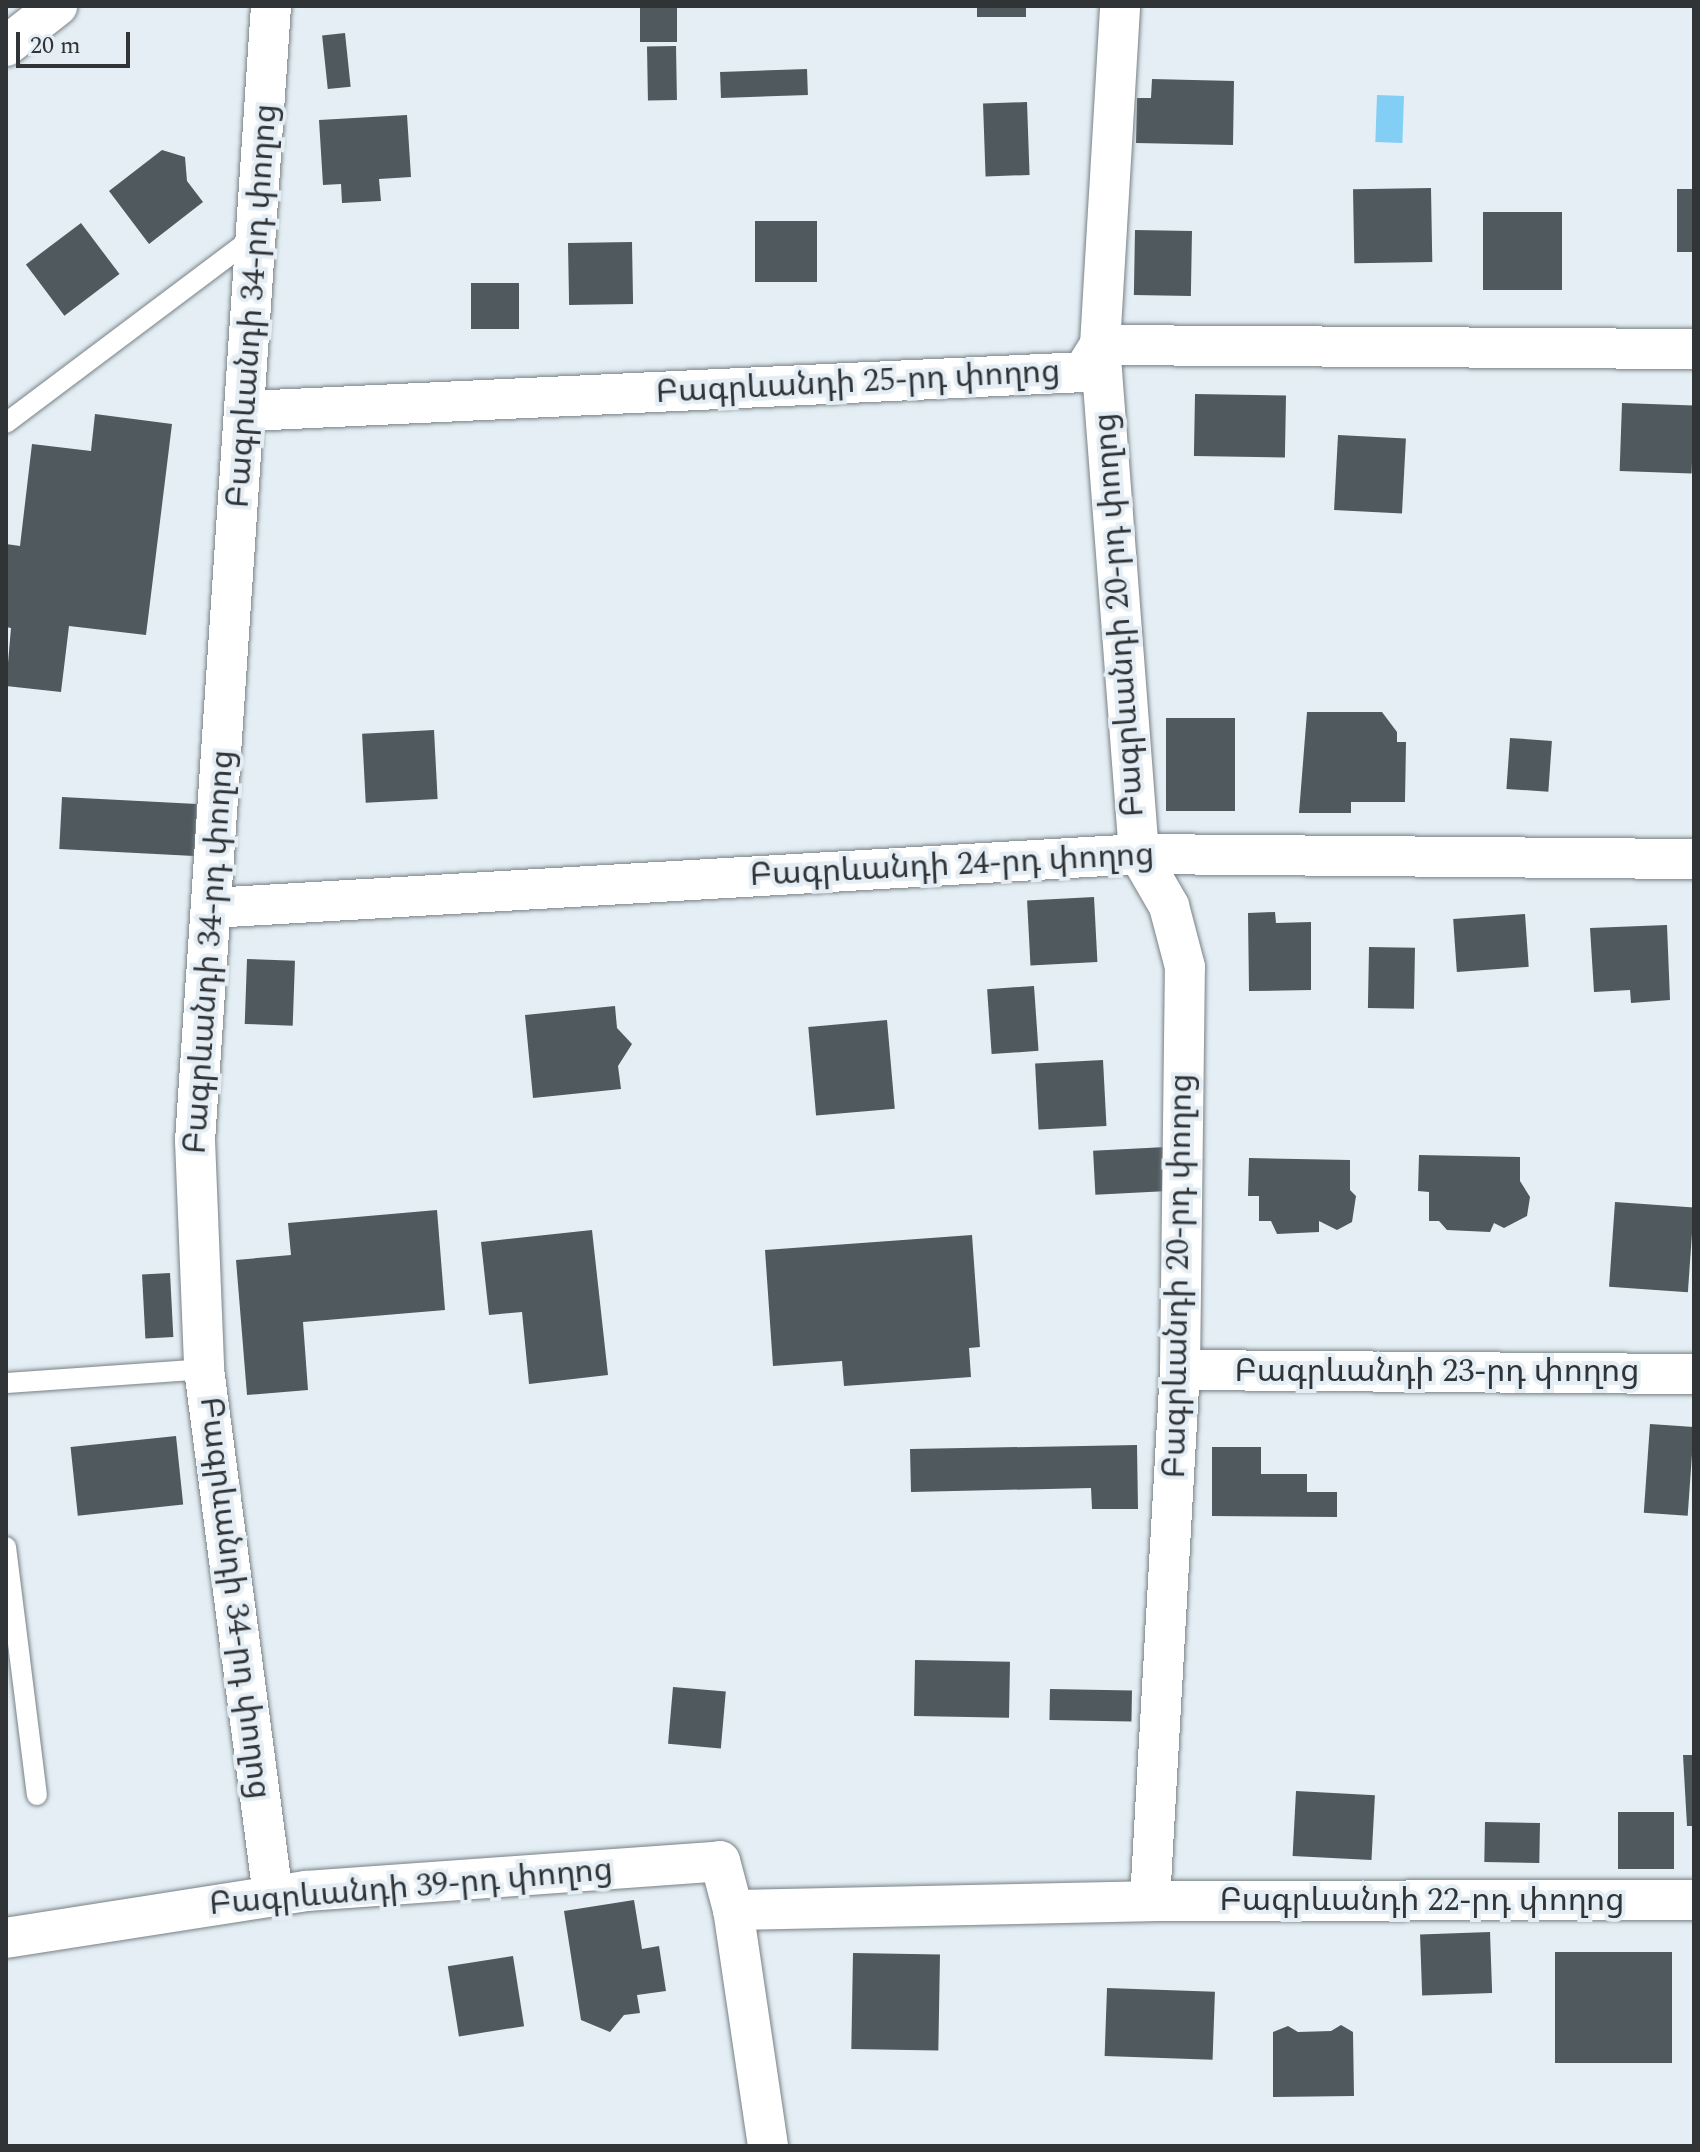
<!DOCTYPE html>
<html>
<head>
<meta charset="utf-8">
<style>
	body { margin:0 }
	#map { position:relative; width:1700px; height:2152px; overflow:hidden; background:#e4eef4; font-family:Spectral,"Noto Sans Armenian",serif }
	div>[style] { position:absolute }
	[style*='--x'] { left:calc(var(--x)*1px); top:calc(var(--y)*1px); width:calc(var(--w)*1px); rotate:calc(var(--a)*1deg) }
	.water>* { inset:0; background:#82cef4; transform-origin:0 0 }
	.building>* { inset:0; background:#50595e; transform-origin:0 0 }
	.roads { filter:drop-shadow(0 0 2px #788186) drop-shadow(0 0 2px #788186) }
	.lane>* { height:20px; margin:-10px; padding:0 10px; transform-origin:10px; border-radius:10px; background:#fff }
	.street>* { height:40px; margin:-20px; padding:0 20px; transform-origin:20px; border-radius:20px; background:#fff }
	span { translate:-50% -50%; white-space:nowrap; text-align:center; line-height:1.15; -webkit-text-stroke:8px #e4eef4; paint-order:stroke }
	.street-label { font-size:32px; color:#303437 }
	.frame { position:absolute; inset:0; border:8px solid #303437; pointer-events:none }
	.scale { position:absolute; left:16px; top:32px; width:114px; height:36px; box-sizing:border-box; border:4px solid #303437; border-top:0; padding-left:10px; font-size:24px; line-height:28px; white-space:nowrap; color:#303437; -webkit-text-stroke:6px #e4eef4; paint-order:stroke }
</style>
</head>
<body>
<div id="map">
	<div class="water">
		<i style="left:1377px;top:95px;width:27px;height:47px;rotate:2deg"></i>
	</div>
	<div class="building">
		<i style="left:640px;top:6px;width:37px;height:36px"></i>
		<i style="left:977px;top:6px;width:49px;height:11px"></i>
		<i style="left:345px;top:33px;width:54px;height:23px;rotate:84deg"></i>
		<i style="left:676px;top:46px;width:54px;height:29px;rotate:89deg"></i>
		<i style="left:807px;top:69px;width:26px;height:87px;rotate:88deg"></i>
		<i style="clip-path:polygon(1152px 79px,1234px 81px,1233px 145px,1136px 143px,1137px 98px,1151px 98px)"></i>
		<i style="left:1027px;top:102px;width:73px;height:44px;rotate:88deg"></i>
		<i style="clip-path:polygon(407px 115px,411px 177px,379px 179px,381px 201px,342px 203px,341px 184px,323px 185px,319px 120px)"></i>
		<i style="clip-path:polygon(162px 150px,185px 157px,187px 181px,203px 202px,149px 244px,109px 191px)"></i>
		<i style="left:1431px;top:188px;width:74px;height:78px;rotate:89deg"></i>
		<i style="left:1677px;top:189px;width:17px;height:63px"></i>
		<i style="left:1483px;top:212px;width:79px;height:78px"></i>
		<i style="left:755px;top:221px;width:62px;height:61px"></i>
		<i style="left:81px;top:223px;width:64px;height:69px;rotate:53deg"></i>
		<i style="left:1135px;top:230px;width:57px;height:65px;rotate:1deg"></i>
		<i style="left:632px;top:242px;width:62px;height:64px;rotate:89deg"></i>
		<i style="left:471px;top:283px;width:48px;height:46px"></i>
		<i style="left:1195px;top:394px;width:91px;height:62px;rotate:1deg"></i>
		<i style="left:1622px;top:403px;width:72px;height:68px;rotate:2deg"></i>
		<i style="clip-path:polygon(95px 414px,172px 424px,146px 635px,69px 626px,61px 692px,6px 686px,11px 628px,6px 627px,6px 544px,20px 546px,32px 444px,91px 451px)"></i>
		<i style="left:1338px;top:435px;width:68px;height:75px;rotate:3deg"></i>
		<i style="clip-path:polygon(1307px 712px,1382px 712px,1397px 732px,1397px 742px,1406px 742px,1405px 802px,1351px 802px,1351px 813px,1299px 813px)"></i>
		<i style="left:1166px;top:718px;width:69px;height:93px"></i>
		<i style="left:434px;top:730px;width:69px;height:72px;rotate:87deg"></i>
		<i style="left:1510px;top:738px;width:42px;height:51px;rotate:4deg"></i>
		<i style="left:62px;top:797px;width:135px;height:52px;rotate:3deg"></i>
		<i style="left:1094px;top:897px;width:65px;height:67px;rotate:87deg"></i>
		<i style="clip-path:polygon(1275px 912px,1276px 923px,1311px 922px,1311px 990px,1249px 991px,1248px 913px)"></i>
		<i style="left:1525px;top:914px;width:53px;height:72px;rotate:86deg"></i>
		<i style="clip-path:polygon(1667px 925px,1670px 1000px,1631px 1003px,1630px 990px,1594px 992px,1590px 928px)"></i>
		<i style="left:1369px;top:947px;width:46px;height:61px;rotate:1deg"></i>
		<i style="left:247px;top:959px;width:48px;height:65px;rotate:2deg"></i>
		<i style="left:1034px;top:986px;width:65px;height:47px;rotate:86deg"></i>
		<i style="clip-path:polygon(615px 1006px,617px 1028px,632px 1044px,618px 1066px,621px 1089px,533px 1098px,525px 1015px)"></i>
		<i style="left:887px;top:1020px;width:89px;height:79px;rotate:85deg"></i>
		<i style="left:1103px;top:1060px;width:66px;height:68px;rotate:87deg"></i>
		<i style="left:1166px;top:1147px;width:44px;height:73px;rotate:87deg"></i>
		<i style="clip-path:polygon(1419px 1155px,1520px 1157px,1520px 1181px,1530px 1197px,1527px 1216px,1504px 1228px,1494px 1223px,1490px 1232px,1447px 1230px,1439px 1221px,1429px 1221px,1429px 1192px,1418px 1191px)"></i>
		<i style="clip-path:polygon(1249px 1158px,1350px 1160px,1350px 1190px,1356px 1196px,1352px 1222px,1337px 1230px,1319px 1221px,1319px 1232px,1277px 1234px,1271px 1221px,1259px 1221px,1259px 1196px,1248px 1196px)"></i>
		<i style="left:1615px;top:1202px;width:79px;height:85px;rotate:4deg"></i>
		<i style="clip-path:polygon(437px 1210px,445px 1310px,303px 1322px,308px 1390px,247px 1395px,236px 1260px,291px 1255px,288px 1223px)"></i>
		<i style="clip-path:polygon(592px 1230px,608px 1375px,529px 1384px,522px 1312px,489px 1315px,481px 1242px)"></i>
		<i style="clip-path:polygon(972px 1235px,980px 1347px,969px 1348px,971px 1377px,844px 1386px,842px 1361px,773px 1366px,765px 1250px)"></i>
		<i style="left:170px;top:1273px;width:64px;height:28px;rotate:87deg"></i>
		<i style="left:1650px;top:1424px;width:44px;height:89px;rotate:4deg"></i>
		<i style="left:176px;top:1436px;width:69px;height:106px;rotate:84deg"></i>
		<i style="clip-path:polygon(1137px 1445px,1138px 1509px,1092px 1509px,1091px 1488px,911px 1492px,910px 1449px)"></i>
		<i style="clip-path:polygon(1212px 1447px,1261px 1447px,1261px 1474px,1307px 1474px,1307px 1492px,1337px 1492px,1337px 1517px,1212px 1516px)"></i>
		<i style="left:915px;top:1660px;width:95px;height:56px;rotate:1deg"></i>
		<i style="left:673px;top:1687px;width:53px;height:57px;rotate:5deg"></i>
		<i style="left:1050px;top:1689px;width:82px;height:31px;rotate:1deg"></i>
		<i style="clip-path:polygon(1683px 1755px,1694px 1755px,1694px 1826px,1687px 1826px)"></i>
		<i style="left:1296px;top:1791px;width:79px;height:65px;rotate:3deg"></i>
		<i style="left:1674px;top:1812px;width:57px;height:56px;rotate:90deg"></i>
		<i style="left:1485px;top:1822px;width:55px;height:40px;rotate:1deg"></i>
		<i style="clip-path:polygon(634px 1900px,642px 1949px,659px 1946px,666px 1991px,637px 1995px,640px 2013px,624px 2015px,610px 2032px,581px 2020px,564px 1911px)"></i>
		<i style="left:1490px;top:1932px;width:61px;height:70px;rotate:88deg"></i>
		<i style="left:1555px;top:1952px;width:117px;height:111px"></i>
		<i style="left:853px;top:1953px;width:87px;height:96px;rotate:1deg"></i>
		<i style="left:513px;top:1956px;width:71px;height:66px;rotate:81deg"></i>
		<i style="left:1107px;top:1988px;width:108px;height:68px;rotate:2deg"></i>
		<i style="clip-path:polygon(1341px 2025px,1353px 2032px,1354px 2096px,1273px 2097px,1273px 2032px,1288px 2026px,1298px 2032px,1331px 2031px)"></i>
	</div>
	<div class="roads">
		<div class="lane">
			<i style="--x:6;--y:423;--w:311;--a:-36.9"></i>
			<i style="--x:6;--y:1383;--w:198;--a:-4"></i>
			<i style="--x:6;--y:1547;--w:250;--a:82.9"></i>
		</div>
		<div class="street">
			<i style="--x:271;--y:6;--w:1137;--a:93.83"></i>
			<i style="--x:195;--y:1140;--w:229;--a:87.7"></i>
			<i style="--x:204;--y:1369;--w:531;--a:82.54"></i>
			<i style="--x:6;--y:46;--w:65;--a:-38.1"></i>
			<i style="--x:248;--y:411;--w:836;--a:-2.67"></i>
			<i style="--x:1083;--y:372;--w:32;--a:-58"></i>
			<i style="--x:1100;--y:345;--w:594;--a:0.39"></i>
			<i style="--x:211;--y:908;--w:930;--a:-3.33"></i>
			<i style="--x:1139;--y:854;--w:555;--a:0.52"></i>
			<i style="--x:1180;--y:1370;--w:514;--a:0.45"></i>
			<i style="--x:1150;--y:1901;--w:544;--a:-0.11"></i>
			<i style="--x:6;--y:1938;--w:304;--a:-8.9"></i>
			<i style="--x:306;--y:1891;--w:415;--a:-4.1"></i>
			<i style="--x:720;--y:1861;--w:51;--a:75.1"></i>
			<i style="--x:768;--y:2146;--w:239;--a:-98.4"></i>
			<i style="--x:733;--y:1910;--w:417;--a:-1.2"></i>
			<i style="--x:1150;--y:1901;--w:532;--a:-86.77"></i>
			<i style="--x:1180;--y:1370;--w:403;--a:-89.3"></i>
			<i style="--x:1185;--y:967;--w:63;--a:-104.7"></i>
			<i style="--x:1169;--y:906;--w:60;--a:-120"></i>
			<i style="--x:1139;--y:854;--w:510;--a:-94.38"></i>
			<i style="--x:1100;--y:345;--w:340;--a:-86.6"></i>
		</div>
	</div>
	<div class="street-label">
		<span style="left:253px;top:306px;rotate:-86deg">Բագրևանդի 34-րդ փողոց</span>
		<span style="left:858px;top:383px;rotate:-3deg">Բագրևանդի 25-րդ փողոց</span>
		<span style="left:1120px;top:615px;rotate:-94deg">Բագրևանդի 20-րդ փողոց</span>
		<span style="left:952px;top:866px;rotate:-3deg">Բագրևանդի 24-րդ փողոց</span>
		<span style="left:210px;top:952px;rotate:-86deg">Բագրևանդի 34-րդ փողոց</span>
		<span style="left:1179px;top:1276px;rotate:-89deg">Բագրևանդի 20-րդ փողոց</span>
		<span style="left:1437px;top:1372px">Բագրևանդի 23-րդ փողոց</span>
		<span style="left:234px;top:1598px;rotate:83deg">Բագրևանդի 34-րդ փողոց</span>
		<span style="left:411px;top:1888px;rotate:-5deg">Բագրևանդի 39-րդ փողոց</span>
		<span style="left:1422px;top:1901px">Բագրևանդի 22-րդ փողոց</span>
	</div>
	<div class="frame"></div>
	<div class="scale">20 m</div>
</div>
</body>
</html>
